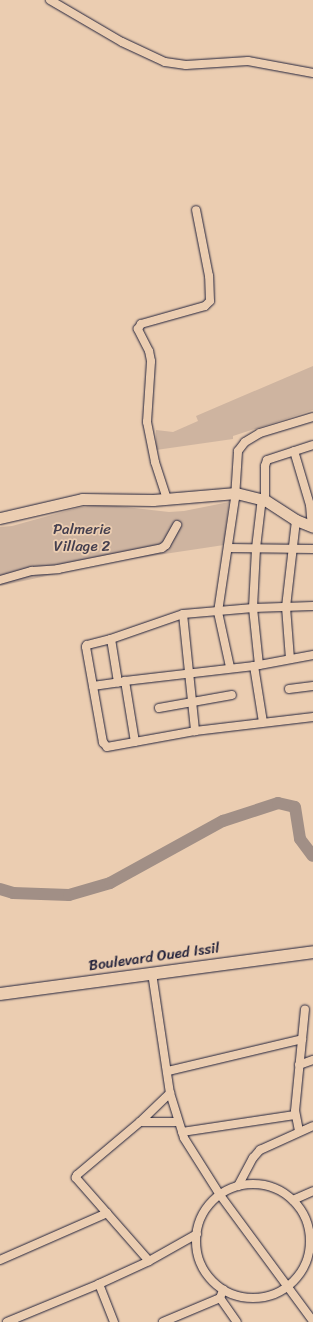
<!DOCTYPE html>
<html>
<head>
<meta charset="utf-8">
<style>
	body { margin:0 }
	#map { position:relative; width:313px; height:1322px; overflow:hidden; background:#ebcdb1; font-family:Sriracha,sans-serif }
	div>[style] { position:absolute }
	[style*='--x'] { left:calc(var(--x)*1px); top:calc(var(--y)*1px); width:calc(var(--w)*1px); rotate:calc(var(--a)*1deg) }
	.green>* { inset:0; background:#ceb4a0 }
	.river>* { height:12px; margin:-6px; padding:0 6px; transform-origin:6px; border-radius:6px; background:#a18f86 }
	.roads { filter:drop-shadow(0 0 1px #22223b) drop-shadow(0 0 1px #22223b) }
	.street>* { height:8px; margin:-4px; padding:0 4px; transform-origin:4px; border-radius:4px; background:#ebcdb1 }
	.street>.ring { margin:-4px; padding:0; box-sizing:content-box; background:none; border:8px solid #ebcdb1; border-radius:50% }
	.secondary>* { height:11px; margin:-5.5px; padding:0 5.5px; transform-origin:5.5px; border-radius:5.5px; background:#ebcdb1 }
	.primary>* { height:12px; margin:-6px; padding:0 6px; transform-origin:6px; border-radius:6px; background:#ebcdb1 }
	span { translate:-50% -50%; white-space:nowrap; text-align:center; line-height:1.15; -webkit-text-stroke:3.5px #ebcdb1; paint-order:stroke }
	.park-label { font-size:15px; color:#443f4f }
	.street-label { font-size:15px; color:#22223b }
</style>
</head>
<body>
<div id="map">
	<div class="green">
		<i style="clip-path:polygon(313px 366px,313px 410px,233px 436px,233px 439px,156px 450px,156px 430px,173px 432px,198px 421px,196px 416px)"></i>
		<i style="clip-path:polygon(229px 502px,224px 545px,111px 562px,0 586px,0 527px,12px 526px,77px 508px,99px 504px,169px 512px,184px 511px)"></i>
	</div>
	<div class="river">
		<i style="--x:0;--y:889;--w:14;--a:17"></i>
		<i style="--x:13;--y:893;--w:56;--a:2"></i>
		<i style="--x:69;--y:895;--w:43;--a:-16.3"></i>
		<i style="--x:110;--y:883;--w:129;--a:-28.8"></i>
		<i style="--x:223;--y:821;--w:58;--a:-18.1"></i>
		<i style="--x:278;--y:803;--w:17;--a:13"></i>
		<i style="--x:295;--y:807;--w:32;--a:81"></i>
		<i style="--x:300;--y:839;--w:21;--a:53"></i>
	</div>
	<div class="roads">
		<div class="street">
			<i style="--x:50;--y:0;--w:83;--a:30.3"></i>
			<i style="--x:122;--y:42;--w:47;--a:24.9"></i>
			<i style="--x:165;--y:62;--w:21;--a:8"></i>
			<i style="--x:186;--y:65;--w:62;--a:-3.7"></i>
			<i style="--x:248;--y:61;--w:66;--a:10.5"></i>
			<i style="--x:294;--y:451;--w:56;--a:73.5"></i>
			<i style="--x:310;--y:505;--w:22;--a:85"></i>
			<i style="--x:167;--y:499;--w:39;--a:-108"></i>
			<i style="--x:155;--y:462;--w:41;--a:-101.3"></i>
			<i style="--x:147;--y:422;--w:61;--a:-86.2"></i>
			<i style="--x:151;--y:361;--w:10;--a:-101"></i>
			<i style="--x:149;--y:351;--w:25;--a:-117"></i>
			<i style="--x:138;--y:329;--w:6;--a:-59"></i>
			<i style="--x:141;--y:324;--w:66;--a:-15.7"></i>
			<i style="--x:205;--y:306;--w:7;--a:-45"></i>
			<i style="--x:210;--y:301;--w:25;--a:-92"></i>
			<i style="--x:209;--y:276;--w:67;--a:-101.1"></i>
			<i style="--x:265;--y:500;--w:34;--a:-90"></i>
			<i style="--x:265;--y:466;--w:6;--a:-72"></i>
			<i style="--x:267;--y:460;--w:48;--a:-18.1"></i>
			<i style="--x:228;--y:548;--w:85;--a:0.7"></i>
			<i style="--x:0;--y:580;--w:33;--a:-16"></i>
			<i style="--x:32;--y:571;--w:26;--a:-4"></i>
			<i style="--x:58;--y:569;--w:106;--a:-11.4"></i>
			<i style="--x:162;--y:548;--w:5;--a:-37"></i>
			<i style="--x:166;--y:545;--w:23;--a:-61"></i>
			<i style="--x:313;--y:606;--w:60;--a:178.1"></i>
			<i style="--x:253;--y:608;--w:70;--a:175.1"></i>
			<i style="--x:183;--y:614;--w:76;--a:160.9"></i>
			<i style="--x:111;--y:639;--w:25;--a:166"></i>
			<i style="--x:87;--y:645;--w:2;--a:117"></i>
			<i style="--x:86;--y:647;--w:97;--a:79.9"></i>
			<i style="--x:103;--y:742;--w:6;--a:51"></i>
			<i style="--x:107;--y:747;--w:89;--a:-10.3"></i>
			<i style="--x:195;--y:731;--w:119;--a:-6.8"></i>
			<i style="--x:183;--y:614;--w:118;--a:84.1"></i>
			<i style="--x:111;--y:639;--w:44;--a:80.8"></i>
			<i style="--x:290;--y:659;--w:52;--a:-94.4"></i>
			<i style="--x:286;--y:607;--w:88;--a:-83.4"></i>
			<i style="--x:259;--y:665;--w:57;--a:-96"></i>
			<i style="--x:253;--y:608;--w:60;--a:-87.1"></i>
			<i style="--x:256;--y:548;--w:50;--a:-83.2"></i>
			<i style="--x:254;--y:666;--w:57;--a:80.9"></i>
			<i style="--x:230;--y:667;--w:56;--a:-102.3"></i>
			<i style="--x:218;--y:612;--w:115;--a:-81.5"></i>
			<i style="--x:235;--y:498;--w:47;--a:-86.3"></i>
			<i style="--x:238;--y:451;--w:11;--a:-52"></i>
			<i style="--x:245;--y:442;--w:17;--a:-31"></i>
			<i style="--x:260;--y:433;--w:55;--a:-16.8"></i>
			<i style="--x:93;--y:686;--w:30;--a:-8"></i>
			<i style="--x:289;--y:689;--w:24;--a:-7"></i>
			<i style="--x:159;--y:708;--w:74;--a:-10.1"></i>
			<i style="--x:135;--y:742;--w:62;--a:-99.3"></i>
			<i style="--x:125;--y:681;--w:130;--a:-6.6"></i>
			<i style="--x:254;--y:666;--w:60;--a:-10.6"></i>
			<i style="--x:152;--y:973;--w:121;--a:81.5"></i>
			<i style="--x:170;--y:1093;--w:47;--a:72.7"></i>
			<i style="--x:184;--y:1138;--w:67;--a:57.7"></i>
			<i style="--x:220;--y:1195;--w:157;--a:53.6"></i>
			<i style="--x:299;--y:1065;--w:15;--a:-20"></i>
			<i style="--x:168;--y:1071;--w:138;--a:-13.4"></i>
			<i style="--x:140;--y:1122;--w:38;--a:0"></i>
			<i style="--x:299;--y:1131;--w:20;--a:-101"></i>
			<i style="--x:295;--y:1111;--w:102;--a:-84.4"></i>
			<i style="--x:182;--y:1132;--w:114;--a:-8.6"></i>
			<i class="ring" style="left:196px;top:1184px;width:106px;height:106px"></i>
			<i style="--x:238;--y:1186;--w:32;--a:-62"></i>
			<i style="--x:253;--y:1158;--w:11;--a:-49"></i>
			<i style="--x:260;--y:1150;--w:58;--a:-24.4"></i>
			<i style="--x:293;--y:1200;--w:22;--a:-24"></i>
			<i style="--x:0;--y:1260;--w:117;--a:-23.7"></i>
			<i style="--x:149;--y:1261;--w:111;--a:-131.3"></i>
			<i style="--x:76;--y:1178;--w:3;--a:-72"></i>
			<i style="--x:77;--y:1175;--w:82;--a:-40.1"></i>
			<i style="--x:140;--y:1122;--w:42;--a:-44"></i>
			<i style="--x:99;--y:1284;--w:41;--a:68.5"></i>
			<i style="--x:220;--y:1298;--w:29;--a:55"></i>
			<i style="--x:7;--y:1322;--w:100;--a:-22.4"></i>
			<i style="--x:99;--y:1284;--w:55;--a:-24.7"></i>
			<i style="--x:149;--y:1261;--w:55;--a:-29.4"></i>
			<i style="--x:163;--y:1322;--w:62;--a:-22.8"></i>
			<i style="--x:220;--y:1298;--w:9;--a:-69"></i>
		</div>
		<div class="secondary">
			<i style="--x:0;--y:518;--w:84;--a:-13"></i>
			<i style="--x:82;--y:499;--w:71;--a:0.8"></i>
			<i style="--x:153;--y:500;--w:83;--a:-4.8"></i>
			<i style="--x:236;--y:493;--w:30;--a:14"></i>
			<i style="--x:265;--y:500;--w:37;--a:33"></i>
			<i style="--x:296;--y:520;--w:18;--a:22"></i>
		</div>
		<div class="primary">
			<i style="--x:0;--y:994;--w:316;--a:-7.6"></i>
		</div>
	</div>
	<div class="park-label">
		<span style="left:82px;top:538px">Palmerie<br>Village 2</span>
	</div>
	<div class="street-label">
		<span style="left:154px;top:957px;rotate:-8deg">Boulevard Oued Issil</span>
	</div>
</div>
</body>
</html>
